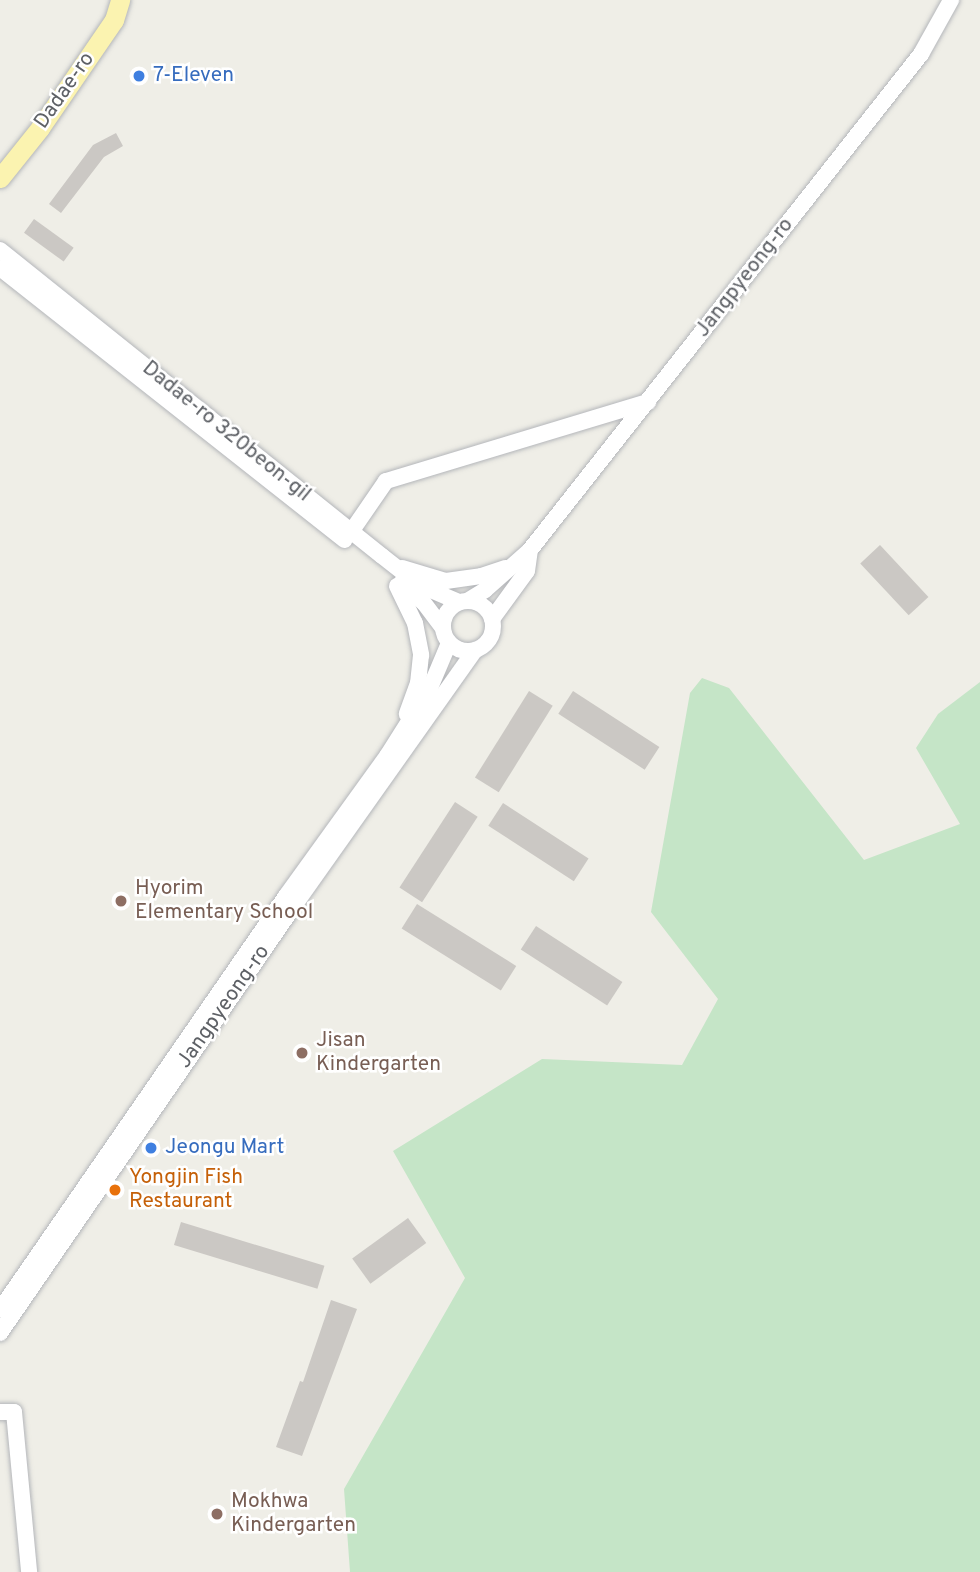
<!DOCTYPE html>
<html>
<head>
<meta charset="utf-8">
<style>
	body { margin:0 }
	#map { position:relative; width:980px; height:1572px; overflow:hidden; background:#efeee7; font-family:Overpass,sans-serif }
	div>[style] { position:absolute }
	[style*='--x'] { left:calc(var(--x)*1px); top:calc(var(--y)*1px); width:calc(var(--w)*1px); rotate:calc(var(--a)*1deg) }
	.green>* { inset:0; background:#c5e5c7 }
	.building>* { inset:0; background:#cbc8c4; transform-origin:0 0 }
	.roads { filter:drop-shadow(0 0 2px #b4b6ba) drop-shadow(0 0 2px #b4b6ba) }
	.minor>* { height:16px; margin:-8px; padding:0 8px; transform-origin:8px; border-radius:8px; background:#fff }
	.minor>.ring { margin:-8px; padding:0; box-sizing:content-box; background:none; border:16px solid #fff; border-radius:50% }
	.major>* { height:19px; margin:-9.5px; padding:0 9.5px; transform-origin:9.5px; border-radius:9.5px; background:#fbf3b0 }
	.dots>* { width:19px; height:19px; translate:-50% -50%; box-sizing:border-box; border:4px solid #fff; border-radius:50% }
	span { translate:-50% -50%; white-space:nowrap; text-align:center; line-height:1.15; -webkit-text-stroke:5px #fff; paint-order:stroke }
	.shop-label { font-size:21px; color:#366cbe }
	.left { translate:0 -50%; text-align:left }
	.street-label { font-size:21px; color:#5e6166 }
	.education-label { font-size:21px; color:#785e54 }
	.food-label { font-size:21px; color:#c56008 }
</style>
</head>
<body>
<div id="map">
	<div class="green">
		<i style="clip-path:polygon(702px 678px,729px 688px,864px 860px,960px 824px,916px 748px,938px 714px,980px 682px,980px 1572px,350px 1572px,344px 1489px,465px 1278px,393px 1151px,542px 1059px,682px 1065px,718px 999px,651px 912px,690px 693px)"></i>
	</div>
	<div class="building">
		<i style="clip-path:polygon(116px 133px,123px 146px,104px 157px,61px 213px,49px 204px,93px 145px)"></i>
		<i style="left:34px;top:219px;width:49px;height:17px;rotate:36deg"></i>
		<i style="left:880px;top:545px;width:71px;height:27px;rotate:47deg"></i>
		<i style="left:529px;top:691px;width:28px;height:102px;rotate:32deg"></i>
		<i style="left:573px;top:691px;width:103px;height:27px;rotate:33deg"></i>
		<i style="left:455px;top:802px;width:27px;height:102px;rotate:33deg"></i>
		<i style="left:503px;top:803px;width:102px;height:27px;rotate:33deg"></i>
		<i style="left:417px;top:904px;width:117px;height:29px;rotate:32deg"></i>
		<i style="left:536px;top:926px;width:103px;height:28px;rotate:33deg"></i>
		<i style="left:408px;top:1218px;width:31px;height:69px;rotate:54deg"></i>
		<i style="left:181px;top:1222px;width:150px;height:24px;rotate:17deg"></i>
		<i style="clip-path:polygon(331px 1300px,357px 1309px,302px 1456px,276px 1447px,300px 1381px,303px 1382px)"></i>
	</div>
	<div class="roads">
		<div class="minor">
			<i style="--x:0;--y:250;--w:489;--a:38.7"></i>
			<i style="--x:382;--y:556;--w:47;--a:38.1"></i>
			<i style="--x:419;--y:585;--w:43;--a:23"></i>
			<i style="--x:0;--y:268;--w:439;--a:38.3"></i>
			<i style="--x:351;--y:532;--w:62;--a:-55.5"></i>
			<i style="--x:386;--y:481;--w:274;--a:-16.8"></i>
			<i style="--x:402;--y:568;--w:46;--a:16.5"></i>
			<i style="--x:446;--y:581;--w:35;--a:-8"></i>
			<i style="--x:481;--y:576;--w:26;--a:-18"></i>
			<i style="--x:401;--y:583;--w:30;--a:41"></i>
			<i style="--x:424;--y:603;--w:30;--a:53"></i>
			<i style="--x:397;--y:586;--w:41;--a:64.1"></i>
			<i style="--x:415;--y:623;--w:33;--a:79"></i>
			<i style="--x:421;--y:655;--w:28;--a:96"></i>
			<i style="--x:418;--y:683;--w:33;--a:110"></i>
			<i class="ring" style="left:443px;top:601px;width:34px;height:34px"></i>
			<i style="--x:467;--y:601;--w:21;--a:-31"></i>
			<i style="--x:485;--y:590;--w:60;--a:-41.6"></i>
			<i style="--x:530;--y:550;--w:632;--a:-51.75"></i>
			<i style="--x:921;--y:54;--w:62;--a:-60.9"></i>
			<i style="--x:492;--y:619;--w:59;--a:-53.9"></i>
			<i style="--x:527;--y:571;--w:21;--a:-82"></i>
			<i style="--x:0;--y:1310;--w:503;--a:-55.36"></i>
			<i style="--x:286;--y:896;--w:173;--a:-54.2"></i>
			<i style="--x:387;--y:756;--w:80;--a:-57.7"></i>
			<i style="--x:430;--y:688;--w:49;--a:-67.1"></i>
			<i style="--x:0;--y:1333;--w:522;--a:-55.46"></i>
			<i style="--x:296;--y:903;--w:310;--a:-54.7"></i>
			<i style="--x:0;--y:1412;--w:14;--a:0"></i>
			<i style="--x:14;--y:1412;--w:161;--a:84.6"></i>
		</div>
		<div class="major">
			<i style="--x:0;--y:178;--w:64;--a:-51.3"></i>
			<i style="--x:40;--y:128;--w:131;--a:-55.6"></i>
			<i style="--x:114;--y:20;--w:21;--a:-73"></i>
		</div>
	</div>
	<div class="dots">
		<i style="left:139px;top:76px;background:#3f7fe0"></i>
		<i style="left:121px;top:901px;background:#8d6e63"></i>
		<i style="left:302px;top:1053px;background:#8d6e63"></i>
		<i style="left:151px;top:1148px;background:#3f7fe0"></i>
		<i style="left:115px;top:1190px;background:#e8710a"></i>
		<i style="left:217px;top:1514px;background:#8d6e63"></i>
	</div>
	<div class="shop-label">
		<span class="left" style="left:153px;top:76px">7-Eleven</span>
		<span class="left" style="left:165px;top:1148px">Jeongu Mart</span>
	</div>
	<div class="street-label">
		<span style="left:65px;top:91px;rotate:-55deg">Dadae-ro</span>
		<span style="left:745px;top:278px;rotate:-52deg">Jangpyeong-ro</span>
		<span style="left:226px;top:432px;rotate:39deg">Dadae-ro 320beon-gil</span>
		<span style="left:224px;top:1007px;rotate:-55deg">Jangpyeong-ro</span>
	</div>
	<div class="education-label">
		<span class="left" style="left:135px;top:901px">Hyorim<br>Elementary School</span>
		<span class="left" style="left:316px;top:1053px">Jisan<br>Kindergarten</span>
		<span class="left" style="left:231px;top:1514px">Mokhwa<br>Kindergarten</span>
	</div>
	<div class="food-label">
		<span class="left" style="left:129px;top:1190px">Yongjin Fish<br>Restaurant</span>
	</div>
</div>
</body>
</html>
